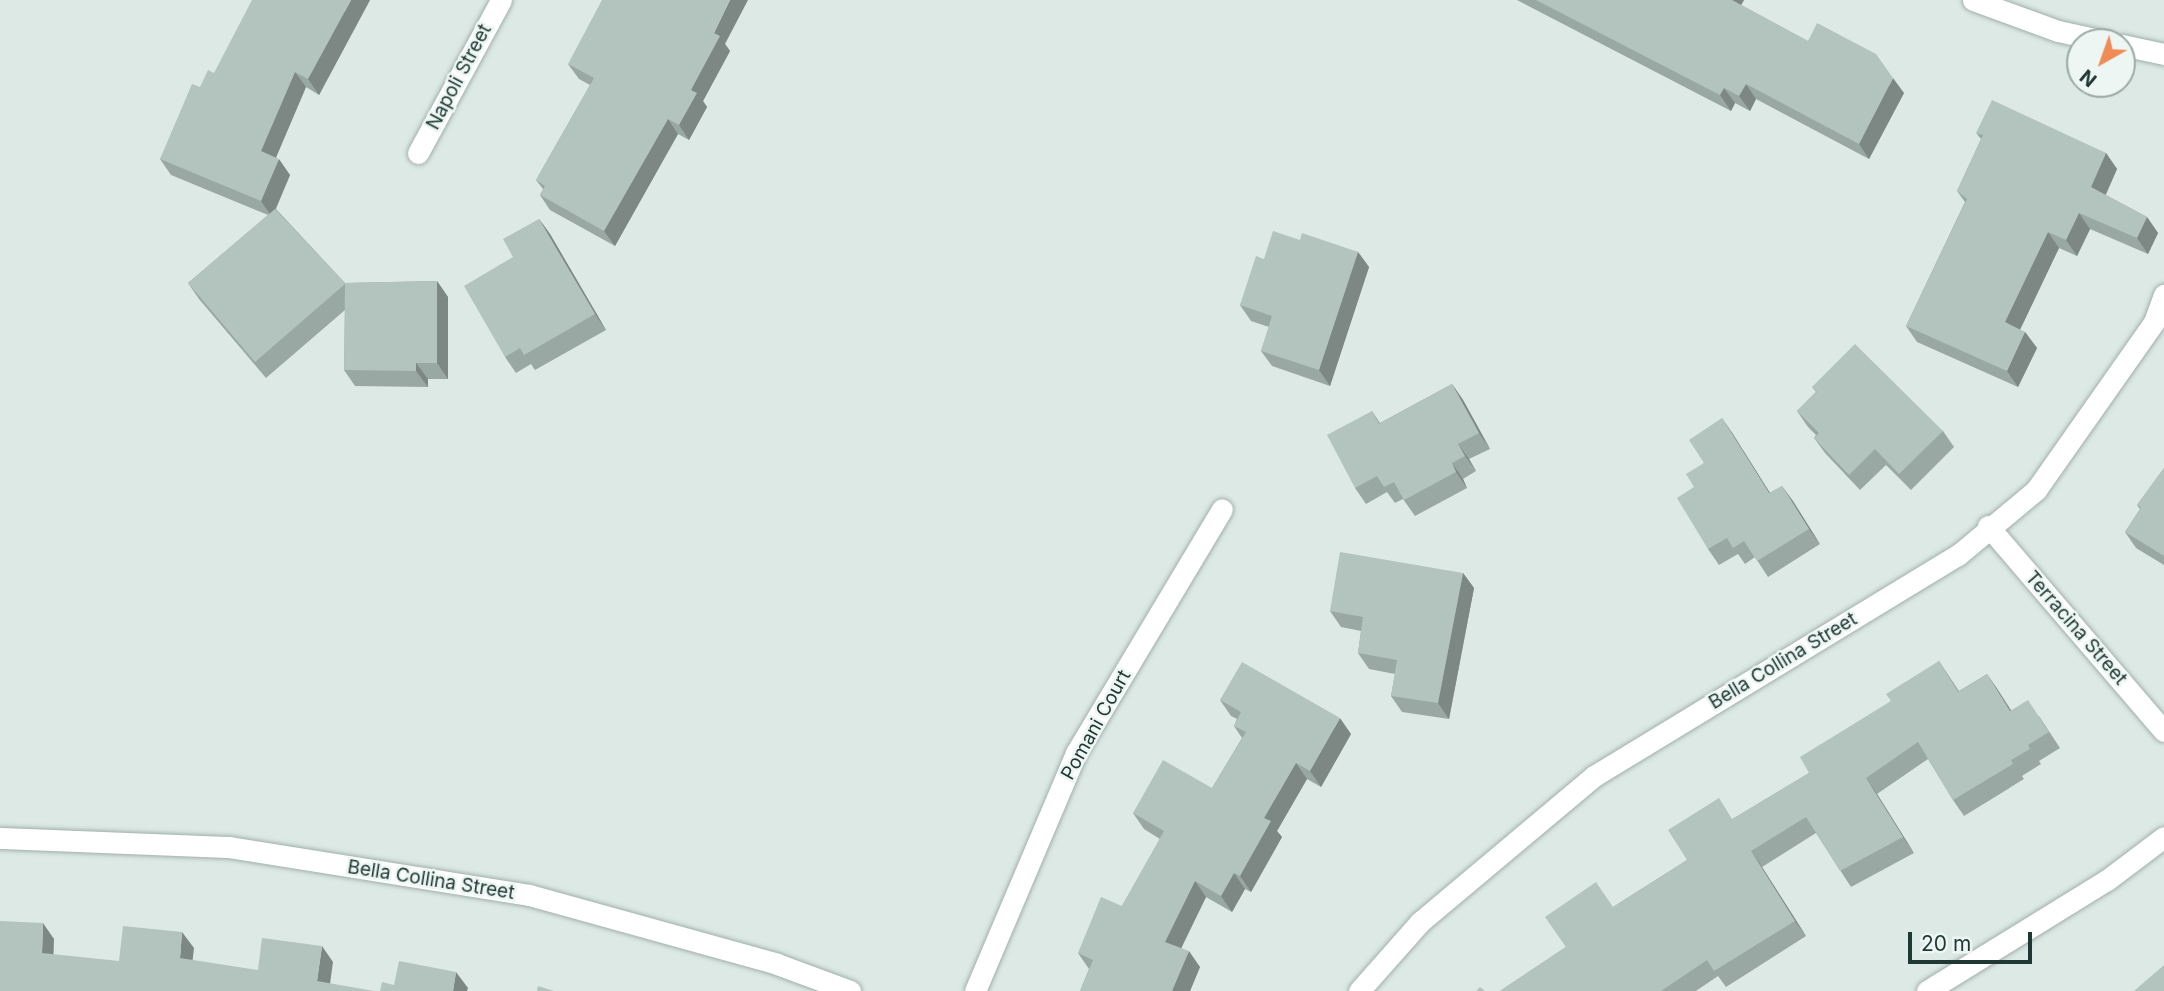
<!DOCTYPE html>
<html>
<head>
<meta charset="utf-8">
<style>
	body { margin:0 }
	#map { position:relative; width:2164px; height:991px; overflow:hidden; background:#dde9e5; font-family:Inter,sans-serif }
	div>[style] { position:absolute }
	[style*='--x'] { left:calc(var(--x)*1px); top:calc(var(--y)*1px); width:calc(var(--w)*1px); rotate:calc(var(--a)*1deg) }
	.roads { filter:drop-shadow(0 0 2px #a0b0ac) drop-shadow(0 0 2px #a0b0ac) }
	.minor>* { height:21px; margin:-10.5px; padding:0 10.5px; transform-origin:10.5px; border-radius:10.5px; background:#fff }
	.wall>* { inset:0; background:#9aa8a3 }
	.shaded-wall>* { inset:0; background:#7d8885 }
	.building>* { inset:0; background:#b3c3be }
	span { translate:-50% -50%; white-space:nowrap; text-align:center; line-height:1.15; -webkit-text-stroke:5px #edf6f2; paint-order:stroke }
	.street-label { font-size:19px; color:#1f3834 }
	.north { position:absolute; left:2066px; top:28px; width:70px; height:70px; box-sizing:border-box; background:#edf6f2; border:2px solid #9baaa6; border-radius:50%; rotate:220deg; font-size:19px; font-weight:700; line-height:28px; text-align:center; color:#1f3834 }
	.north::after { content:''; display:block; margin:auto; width:24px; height:32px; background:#ef8b55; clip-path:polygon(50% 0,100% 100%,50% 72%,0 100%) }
	.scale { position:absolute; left:1908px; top:932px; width:124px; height:32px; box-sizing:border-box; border:4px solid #1f3834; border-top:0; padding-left:9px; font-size:21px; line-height:24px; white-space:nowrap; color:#1f3834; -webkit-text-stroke:5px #edf6f2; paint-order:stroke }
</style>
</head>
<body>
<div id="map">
	<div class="roads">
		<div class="minor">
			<i style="--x:1973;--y:0;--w:90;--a:20"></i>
			<i style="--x:2058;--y:31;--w:52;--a:12.2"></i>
			<i style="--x:2122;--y:45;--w:43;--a:12.1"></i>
			<i style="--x:418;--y:153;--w:174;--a:-61.5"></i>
			<i style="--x:1988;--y:526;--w:270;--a:49.4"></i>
			<i style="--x:0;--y:838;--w:229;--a:2.3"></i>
			<i style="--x:229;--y:847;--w:304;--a:9.1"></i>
			<i style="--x:529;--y:895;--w:257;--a:15.5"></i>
			<i style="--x:777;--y:964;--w:78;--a:20.3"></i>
			<i style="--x:975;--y:991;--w:259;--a:-67"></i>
			<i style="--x:1076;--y:753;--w:284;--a:-59.1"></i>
			<i style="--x:1359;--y:991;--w:92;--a:-48.5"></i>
			<i style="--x:1420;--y:922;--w:227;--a:-40"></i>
			<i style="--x:1594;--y:776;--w:426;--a:-31.3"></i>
			<i style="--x:1958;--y:555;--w:102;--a:-39.8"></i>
			<i style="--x:2036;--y:490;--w:205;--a:-54.9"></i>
			<i style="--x:2154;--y:322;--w:29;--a:-70"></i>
			<i style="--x:1927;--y:991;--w:211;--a:-31.7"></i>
			<i style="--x:2107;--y:880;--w:71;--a:-37"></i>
		</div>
	</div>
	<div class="wall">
		<i style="clip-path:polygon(370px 0,319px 95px,306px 87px,276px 157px,290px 175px,276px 209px,345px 283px,437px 281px,448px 297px,448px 379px,428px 379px,428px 387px,355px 386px,344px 370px,345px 310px,266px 378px,199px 299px,188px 283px,268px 215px,171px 175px,160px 159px,200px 87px,214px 73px)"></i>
		<i style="clip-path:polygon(1517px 0,1744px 0,1741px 5px,1904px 93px,1869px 159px,1756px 99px,1750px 111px,1735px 103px,1731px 111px)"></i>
		<i style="clip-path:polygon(725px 44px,730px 51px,703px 101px,707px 107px,689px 140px,678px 134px,615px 246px,550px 210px,540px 195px,543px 189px,536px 180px,590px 85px,579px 79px,568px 64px)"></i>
		<i style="clip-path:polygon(1976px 133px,2106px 153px,2117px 169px,2106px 195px,2147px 217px,2158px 233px,2148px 254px,2090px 229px,2077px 256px,2059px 248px,2020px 330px,2025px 332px,2037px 348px,2018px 387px,1917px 342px,1906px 326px,1965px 202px,1957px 191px,1981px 139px)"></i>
		<i style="clip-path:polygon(539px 219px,550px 234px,606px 330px,535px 370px,531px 364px,516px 373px,505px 357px,513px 257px)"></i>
		<i style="clip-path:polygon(1300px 240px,1358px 252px,1369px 267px,1330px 386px,1272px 366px,1261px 351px,1269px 327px,1251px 321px,1240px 305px,1264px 259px)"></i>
		<i style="clip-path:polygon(1452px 384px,1463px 400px,1490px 449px,1469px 459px,1476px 471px,1463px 479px,1467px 488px,1415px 516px,1403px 499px,1395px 503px,1387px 492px,1366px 504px,1355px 488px,1372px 411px,1380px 423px)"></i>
		<i style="clip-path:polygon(1812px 387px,1943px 431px,1954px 447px,1911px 490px,1886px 465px,1860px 490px,1825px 453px,1814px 438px,1816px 435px,1808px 427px,1797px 411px,1816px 392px)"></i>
		<i style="clip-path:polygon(1722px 418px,1770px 493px,1782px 486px,1820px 544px,1768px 577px,1755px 557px,1745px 564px,1738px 554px,1719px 565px,1708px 549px,1694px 487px)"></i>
		<i style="clip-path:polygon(2164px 468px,2164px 565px,2136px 548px,2125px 532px,2140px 509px,2137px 505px)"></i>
		<i style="clip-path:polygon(1463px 573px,1474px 588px,1449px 719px,1402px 712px,1391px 696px,1395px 674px,1369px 669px,1358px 653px,1361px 631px,1341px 627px,1330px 611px)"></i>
		<i style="clip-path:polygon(1939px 661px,1959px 691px,1987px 674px,2011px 710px,2039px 716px,2060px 748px,2039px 761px,2041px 764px,2022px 776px,2024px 779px,1964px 816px,1953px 800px,1928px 759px,1877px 794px,1914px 853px,1851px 887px,1816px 833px,1762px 867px,1806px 936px,1726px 987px,1718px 976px,1696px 991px,1500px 991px,1566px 947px,1613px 907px,1687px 860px,1733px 819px,1809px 773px,1891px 701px)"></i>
		<i style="clip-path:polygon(1220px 700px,1351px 734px,1321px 787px,1307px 779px,1277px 831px,1282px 837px,1251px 892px,1245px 889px,1232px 912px,1206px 897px,1181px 948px,1200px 967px,1190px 991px,1080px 991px,1089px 969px,1078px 953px,1122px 906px,1160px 839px,1144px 829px,1133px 813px,1212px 788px,1242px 738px,1234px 726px,1237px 719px,1231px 716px)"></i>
	</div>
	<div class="shaded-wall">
		<i style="clip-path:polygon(351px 0,370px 0,319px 95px,308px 79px)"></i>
		<i style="clip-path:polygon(730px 0,748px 0,725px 44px,730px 51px,703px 101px,707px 107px,689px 140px,679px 125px,691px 90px,714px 33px)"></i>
		<i style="clip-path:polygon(1729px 0,1744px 0,1737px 12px)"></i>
		<i style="clip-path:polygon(295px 72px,306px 87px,272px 167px,261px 151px)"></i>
		<i style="clip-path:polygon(1893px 78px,1904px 93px,1869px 159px,1859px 144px)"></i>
		<i style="clip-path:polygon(1746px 84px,1756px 99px,1750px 111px,1739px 96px)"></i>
		<i style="clip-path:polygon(1724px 88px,1735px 103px,1731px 111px,1720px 95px)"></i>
		<i style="clip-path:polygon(668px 119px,678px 134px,615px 246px,604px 231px)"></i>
		<i style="clip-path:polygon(2106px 153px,2117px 169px,2102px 202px,2091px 187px)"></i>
		<i style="clip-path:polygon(279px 159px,290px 175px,272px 217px,261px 201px)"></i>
		<i style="clip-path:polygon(2079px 213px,2090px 229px,2077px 256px,2066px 240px)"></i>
		<i style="clip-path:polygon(2147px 217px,2158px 233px,2148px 254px,2137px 238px)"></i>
		<i style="clip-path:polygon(539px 219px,550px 234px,606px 330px,595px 314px)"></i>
		<i style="clip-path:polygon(2048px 232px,2059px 248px,2016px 338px,2005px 322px)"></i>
		<i style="clip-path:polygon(1358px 252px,1369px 267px,1330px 386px,1319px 370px)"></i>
		<i style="clip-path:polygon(437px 281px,448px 297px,448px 379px,437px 363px)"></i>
		<i style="clip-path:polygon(2025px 332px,2037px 348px,2018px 387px,2007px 371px)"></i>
		<i style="clip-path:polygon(416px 363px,428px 379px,428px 387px,416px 371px)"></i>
		<i style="clip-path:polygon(1452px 384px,1463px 400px,1490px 449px,1479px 433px)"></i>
		<i style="clip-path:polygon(1722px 418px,1733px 434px,1780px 509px,1769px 493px)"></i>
		<i style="clip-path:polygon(1458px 444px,1469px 459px,1476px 471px,1465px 456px)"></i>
		<i style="clip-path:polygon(1452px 463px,1463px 479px,1467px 488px,1456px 472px)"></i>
		<i style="clip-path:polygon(1782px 486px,1793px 501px,1820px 544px,1809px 529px)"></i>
		<i style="clip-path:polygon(1463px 573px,1474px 588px,1449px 719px,1438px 703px)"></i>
		<i style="clip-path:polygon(1987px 674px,1998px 690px,2021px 727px,2010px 711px)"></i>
		<i style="clip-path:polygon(1340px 718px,1351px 734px,1321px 787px,1310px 771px)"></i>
		<i style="clip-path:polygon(1296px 763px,1307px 779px,1277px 831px,1282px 837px,1251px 892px,1240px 876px,1264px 818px)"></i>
		<i style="clip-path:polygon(1866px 778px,1877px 794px,1914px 853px,1903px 837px)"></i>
		<i style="clip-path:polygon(1751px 851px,1762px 867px,1806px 936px,1795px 921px)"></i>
		<i style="clip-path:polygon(1234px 873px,1245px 889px,1232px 912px,1221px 896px)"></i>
		<i style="clip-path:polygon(1195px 881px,1206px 897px,1177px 957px,1165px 942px)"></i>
		<i style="clip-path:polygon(43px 923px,54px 939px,53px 969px,42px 953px)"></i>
		<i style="clip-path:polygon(182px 932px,194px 948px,191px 974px,180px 958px)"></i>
		<i style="clip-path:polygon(322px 946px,333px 962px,329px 991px,317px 981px)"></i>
		<i style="clip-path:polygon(1189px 951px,1200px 967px,1190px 991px,1172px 991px)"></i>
		<i style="clip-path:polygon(456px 972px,468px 988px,467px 991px,453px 991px)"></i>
	</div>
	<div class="building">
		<i style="clip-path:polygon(252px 0,351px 0,308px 79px,295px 72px,261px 151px,279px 159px,261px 201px,160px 159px,192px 84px,200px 87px,208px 70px,214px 73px)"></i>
		<i style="clip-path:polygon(602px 0,730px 0,714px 33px,720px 36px,691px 90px,697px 93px,679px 125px,668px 119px,604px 231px,540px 195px,545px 186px,536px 180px,594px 78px,568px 64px)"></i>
		<i style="clip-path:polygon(1536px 0,1732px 0,1808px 41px,1817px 23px,1876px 54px,1893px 78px,1859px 144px,1746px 84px,1739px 96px,1724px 88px,1720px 95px)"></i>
		<i style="clip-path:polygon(1992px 100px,2106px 153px,2091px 187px,2147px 217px,2137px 238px,2079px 213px,2066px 240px,2048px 232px,2005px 322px,2025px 332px,2007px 371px,1906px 326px,1967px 199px,1957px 191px,1983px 135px,1976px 133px)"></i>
		<i style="clip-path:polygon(275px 209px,345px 283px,437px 281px,437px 363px,416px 363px,416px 371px,344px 370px,345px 284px,255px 362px,188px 283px)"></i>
		<i style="clip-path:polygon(539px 219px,595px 314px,524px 355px,520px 348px,505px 357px,464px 286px,513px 257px,503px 239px)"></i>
		<i style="clip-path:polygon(1273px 231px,1300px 240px,1302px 233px,1358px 252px,1319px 370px,1261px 351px,1272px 316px,1240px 305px,1256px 256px,1264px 259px)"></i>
		<i style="clip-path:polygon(1855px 344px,1943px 431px,1899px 474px,1875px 449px,1849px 475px,1814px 438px,1819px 433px,1797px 411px,1817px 392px,1812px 387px)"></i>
		<i style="clip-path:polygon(1452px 384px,1479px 433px,1458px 444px,1465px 456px,1452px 463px,1456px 472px,1404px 500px,1394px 482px,1384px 487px,1377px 476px,1355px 488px,1327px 435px,1372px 411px,1379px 424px)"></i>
		<i style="clip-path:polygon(1722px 418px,1769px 493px,1782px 486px,1809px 529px,1757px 561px,1744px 541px,1733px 548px,1727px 538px,1708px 549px,1677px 498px,1694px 487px,1686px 474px,1704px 463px,1689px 440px)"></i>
		<i style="clip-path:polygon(2164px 468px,2164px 556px,2125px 532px,2141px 507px,2137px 505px)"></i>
		<i style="clip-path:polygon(1340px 552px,1463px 573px,1438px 703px,1391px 696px,1397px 660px,1358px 653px,1363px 617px,1330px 611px)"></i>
		<i style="clip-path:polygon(1939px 661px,1958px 692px,1987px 674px,2010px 711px,2028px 700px,2049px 732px,2028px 745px,2030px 749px,2011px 760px,2013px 764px,1953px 800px,1918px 742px,1866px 778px,1903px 837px,1840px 871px,1806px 817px,1751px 851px,1795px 921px,1714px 971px,1707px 960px,1661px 991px,1500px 991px,1566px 947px,1545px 917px,1596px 882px,1613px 907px,1687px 860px,1668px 830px,1719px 798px,1732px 819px,1809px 773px,1800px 757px,1891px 701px,1886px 694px)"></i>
		<i style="clip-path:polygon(1242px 662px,1340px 718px,1310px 771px,1296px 763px,1264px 818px,1271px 821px,1240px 876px,1234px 873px,1221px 896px,1195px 881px,1165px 942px,1189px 951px,1172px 991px,1080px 991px,1093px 960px,1078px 953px,1101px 897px,1122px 906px,1164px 831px,1133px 813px,1163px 760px,1212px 788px,1246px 732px,1234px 726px,1241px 712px,1220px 700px)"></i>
		<i style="clip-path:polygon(0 921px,43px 923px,42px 953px,119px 961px,123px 926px,182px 932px,180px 958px,258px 970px,262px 938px,322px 946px,317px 981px,374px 991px,0 991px)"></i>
		<i style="clip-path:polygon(399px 961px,456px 972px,453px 991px,380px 991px,382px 982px,394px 985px)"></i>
		<i style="clip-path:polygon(2164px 965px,2164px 991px,2134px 991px)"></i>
		<i style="clip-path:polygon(538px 986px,554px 991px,537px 991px)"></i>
		<i style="clip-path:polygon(1480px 987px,1485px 991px,1476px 991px)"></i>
	</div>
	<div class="street-label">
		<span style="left:459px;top:77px;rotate:-62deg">Napoli Street</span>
		<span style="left:2076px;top:628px;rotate:49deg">Terracina Street</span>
		<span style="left:1783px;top:661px;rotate:-31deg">Bella Collina Street</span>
		<span style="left:1096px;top:725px;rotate:-61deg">Pomani Court</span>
		<span style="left:431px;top:880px;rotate:9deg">Bella Collina Street</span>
	</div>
	<div class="north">N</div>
	<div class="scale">20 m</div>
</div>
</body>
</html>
